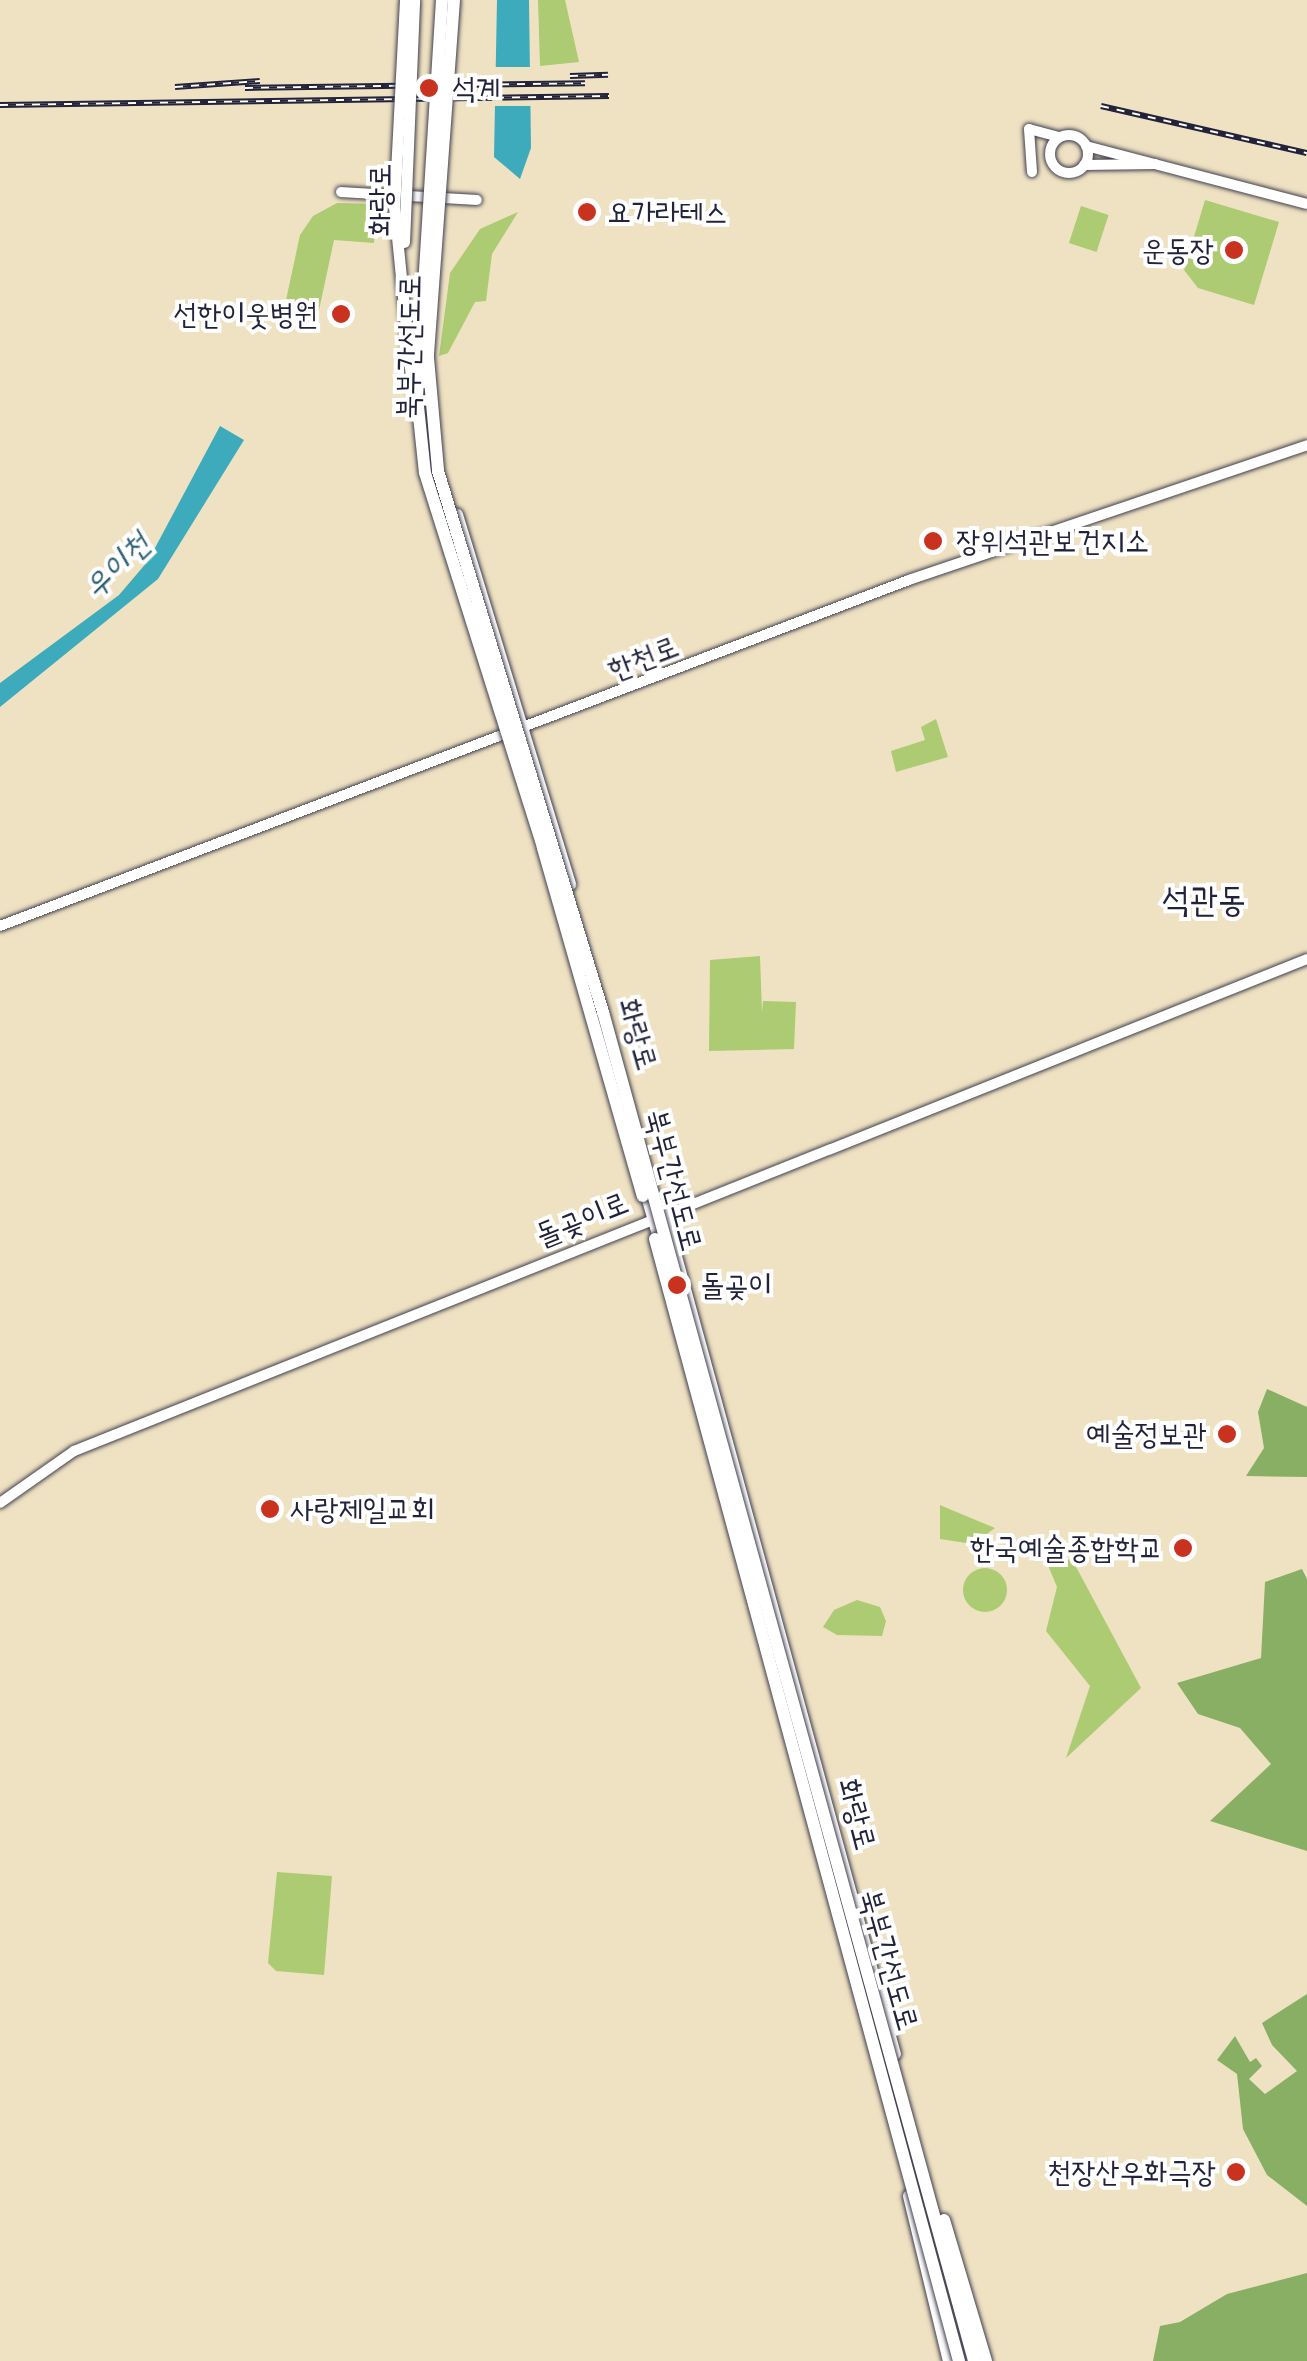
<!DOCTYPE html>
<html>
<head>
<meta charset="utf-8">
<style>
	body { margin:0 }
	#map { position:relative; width:1307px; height:2361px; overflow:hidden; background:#efe2c2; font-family:Sriracha,"Poor Story",sans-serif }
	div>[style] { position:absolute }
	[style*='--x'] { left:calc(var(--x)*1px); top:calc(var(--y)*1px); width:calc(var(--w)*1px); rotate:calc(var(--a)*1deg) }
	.green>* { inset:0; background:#accb72; transform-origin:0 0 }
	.round { border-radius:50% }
	.forest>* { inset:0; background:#89af64 }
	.water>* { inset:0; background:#3eabbc }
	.pier>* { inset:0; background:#efe2c2; transform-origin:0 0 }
	.roads { filter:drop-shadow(0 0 2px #413f4f) drop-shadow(0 0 2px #413f4f) }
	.secondary>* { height:10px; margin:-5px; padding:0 5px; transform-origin:5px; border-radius:5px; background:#fff }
	.secondary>.ring { margin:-5px; padding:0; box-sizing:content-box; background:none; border:10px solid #fff; border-radius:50% }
	.primary>* { height:11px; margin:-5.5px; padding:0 5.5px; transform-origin:5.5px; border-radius:5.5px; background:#fff }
	.trunk>* { height:12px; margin:-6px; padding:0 6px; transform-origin:6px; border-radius:6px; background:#fff }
	.rail>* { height:6px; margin-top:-3px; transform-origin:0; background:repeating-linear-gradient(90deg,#fff 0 8px,#22223b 0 16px); box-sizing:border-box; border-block:2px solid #22223b }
	.bridges { filter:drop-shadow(0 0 2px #413f4f) drop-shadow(0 0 2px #413f4f) }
	.primary-bridge>* { height:11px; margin:-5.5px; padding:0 5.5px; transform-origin:5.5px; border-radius:5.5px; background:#fff }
	.trunk-bridge>* { height:12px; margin:-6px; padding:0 6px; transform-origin:6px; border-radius:6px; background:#fff }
	.dots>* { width:28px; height:28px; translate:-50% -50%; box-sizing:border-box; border:5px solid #fff; border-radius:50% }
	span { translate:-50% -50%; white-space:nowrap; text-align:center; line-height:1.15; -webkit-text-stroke:8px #fff; paint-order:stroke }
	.poi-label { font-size:30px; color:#22223b }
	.left { translate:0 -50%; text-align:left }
	.right { translate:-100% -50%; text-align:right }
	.street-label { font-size:30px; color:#22223b }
	.water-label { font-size:32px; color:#2f6075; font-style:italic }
	.quarter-label { font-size:35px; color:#22223b }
</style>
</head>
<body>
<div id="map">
	<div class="green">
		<i style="clip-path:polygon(538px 0,565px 0,579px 62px,540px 66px)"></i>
		<i style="clip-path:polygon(1205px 200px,1279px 222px,1254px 305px,1198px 288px,1184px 270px)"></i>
		<i style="clip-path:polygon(337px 203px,376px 204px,374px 243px,334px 240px,315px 329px,283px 314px,300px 235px,313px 216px)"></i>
		<i style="left:1081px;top:206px;width:29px;height:39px;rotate:18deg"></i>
		<i style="clip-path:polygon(518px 212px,492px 254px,486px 301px,475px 302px,448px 353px,439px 356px,450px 273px,480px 229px)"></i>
		<i style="clip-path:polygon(936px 719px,948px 757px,896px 772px,891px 751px,925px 740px,921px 727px)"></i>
		<i style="clip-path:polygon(760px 956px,762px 1013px,763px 1001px,796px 1002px,794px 1049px,709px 1051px,710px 960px)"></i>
		<i style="clip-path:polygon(940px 1505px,954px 1511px,995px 1528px,973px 1544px,940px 1539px)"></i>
		<i style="clip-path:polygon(1037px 1539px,1074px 1563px,1141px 1688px,1066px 1758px,1090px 1686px,1046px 1631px,1057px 1587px)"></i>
		<i class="round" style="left:963px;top:1568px;width:44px;height:44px"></i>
		<i style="clip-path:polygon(857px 1600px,880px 1607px,886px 1621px,882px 1636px,837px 1635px,823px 1627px,834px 1610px)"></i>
		<i style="clip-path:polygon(277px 1872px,332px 1876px,324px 1975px,276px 1971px,268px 1963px)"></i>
	</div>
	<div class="forest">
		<i style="clip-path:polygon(1267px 1389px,1307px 1407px,1307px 1477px,1246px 1476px,1264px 1448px,1258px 1412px)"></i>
		<i style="clip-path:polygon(1302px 1569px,1307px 1579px,1307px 1851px,1210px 1821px,1271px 1764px,1240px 1728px,1198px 1714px,1177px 1683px,1261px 1658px,1265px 1582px)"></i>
		<i style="clip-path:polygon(1307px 1994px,1307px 2206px,1267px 2175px,1243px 2129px,1237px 2074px,1217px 2060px,1235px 2036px,1250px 2062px,1256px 2058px,1262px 2066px,1249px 2079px,1265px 2094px,1297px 2071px,1272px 2045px,1262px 2023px)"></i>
		<i style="clip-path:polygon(1307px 2273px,1307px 2361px,1153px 2361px,1160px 2326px,1180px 2322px,1227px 2294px)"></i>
	</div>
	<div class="water">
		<i style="clip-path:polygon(497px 0,529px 0,531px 148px,520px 179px,494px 157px)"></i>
		<i style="clip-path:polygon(220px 426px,244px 440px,158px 579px,0 707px,0 683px,119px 595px,148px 561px)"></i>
	</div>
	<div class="pier">
		<i style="left:490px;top:67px;width:45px;height:39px"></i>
	</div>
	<div class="roads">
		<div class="secondary">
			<i style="--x:1029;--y:129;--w:43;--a:86"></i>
			<i style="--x:1029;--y:129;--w:31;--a:15"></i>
			<i class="ring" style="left:1050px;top:135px;width:28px;height:28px"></i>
			<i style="--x:1086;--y:146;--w:228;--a:14.7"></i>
			<i style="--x:1084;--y:165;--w:71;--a:-0.8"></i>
			<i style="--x:341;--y:192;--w:136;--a:3.4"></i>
			<i style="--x:0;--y:926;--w:973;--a:-20.84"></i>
			<i style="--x:909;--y:580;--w:420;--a:-18.7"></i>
			<i style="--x:0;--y:1503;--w:90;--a:-35.1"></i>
			<i style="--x:74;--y:1451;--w:1328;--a:-21.75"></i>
		</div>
		<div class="primary">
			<i style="--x:457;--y:514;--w:387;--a:73"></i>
			<i style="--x:644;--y:1189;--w:61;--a:73.9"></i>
			<i style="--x:662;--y:1205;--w:880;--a:74.65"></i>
			<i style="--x:855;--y:1950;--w:71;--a:76.9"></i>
			<i style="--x:928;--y:2225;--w:141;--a:74.4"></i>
		</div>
		<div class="trunk">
			<i style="--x:909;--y:2196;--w:170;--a:76.4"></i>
		</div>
	</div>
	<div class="rail">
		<i style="--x:570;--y:76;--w:38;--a:-2"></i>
		<i style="--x:175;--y:87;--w:85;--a:-4"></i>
		<i style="--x:245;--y:88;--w:340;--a:-0.8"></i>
		<i style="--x:0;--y:105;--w:609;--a:-0.85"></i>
		<i style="--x:1101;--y:106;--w:211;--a:12.9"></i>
	</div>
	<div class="bridges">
		<div class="primary-bridge">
			<i style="--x:405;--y:0;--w:207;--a:93"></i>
			<i style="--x:394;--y:207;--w:182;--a:84.3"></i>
			<i style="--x:404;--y:242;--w:242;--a:-87.6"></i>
		</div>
		<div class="trunk-bridge">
			<i style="--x:442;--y:0;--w:398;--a:93.6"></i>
			<i style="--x:417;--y:397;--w:76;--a:84"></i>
			<i style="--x:425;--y:473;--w:393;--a:72.5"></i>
			<i style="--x:543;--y:848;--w:362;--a:74"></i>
			<i style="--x:454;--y:0;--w:359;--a:94.2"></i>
			<i style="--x:428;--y:358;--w:113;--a:84.9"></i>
			<i style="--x:438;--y:471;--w:566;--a:73.04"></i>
			<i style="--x:603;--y:1012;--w:1399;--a:74.62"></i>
			<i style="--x:655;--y:1239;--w:1162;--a:74.84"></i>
			<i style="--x:944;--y:2220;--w:147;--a:73.4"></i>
		</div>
	</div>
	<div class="dots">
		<i style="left:429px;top:88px;background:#c8321e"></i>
		<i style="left:587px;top:212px;background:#c8321e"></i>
		<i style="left:1234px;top:250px;background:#c8321e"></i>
		<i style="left:341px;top:314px;background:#c8321e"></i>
		<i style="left:933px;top:541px;background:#c8321e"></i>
		<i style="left:677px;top:1285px;background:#c8321e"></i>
		<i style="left:1227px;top:1434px;background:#c8321e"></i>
		<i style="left:270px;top:1509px;background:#c8321e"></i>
		<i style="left:1183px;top:1548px;background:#c8321e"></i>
		<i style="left:1236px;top:2172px;background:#c8321e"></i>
	</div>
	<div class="poi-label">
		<span class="left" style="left:452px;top:88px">석계</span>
		<span class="left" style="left:607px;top:212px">요가라테스</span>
		<span class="right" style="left:1214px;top:250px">운동장</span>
		<span class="right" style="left:318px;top:314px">선한이웃병원</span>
		<span class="left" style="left:956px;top:541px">장위석관보건지소</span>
		<span class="left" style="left:700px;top:1285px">돌곶이</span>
		<span class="right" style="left:1207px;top:1434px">예술정보관</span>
		<span class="left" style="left:290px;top:1509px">사랑제일교회</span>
		<span class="right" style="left:1163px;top:1548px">한국예술종합학교</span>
		<span class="right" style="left:1216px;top:2172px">천장산우화극장</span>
	</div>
	<div class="street-label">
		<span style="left:380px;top:200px;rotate:-90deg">화랑로</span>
		<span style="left:409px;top:347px;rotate:-89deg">북부간선도로</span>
		<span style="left:643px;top:658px;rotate:-21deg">한천로</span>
		<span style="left:638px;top:1034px;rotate:74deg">화랑로</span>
		<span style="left:674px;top:1180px;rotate:75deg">북부간선도로</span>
		<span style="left:582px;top:1219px;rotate:-22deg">돌곶이로</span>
		<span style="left:857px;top:1814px;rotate:75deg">화랑로</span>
		<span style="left:889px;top:1960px;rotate:74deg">북부간선도로</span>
	</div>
	<div class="water-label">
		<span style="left:117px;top:566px;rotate:-44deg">우이천</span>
	</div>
	<div class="quarter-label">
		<span style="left:1204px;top:899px">석관동</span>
	</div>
</div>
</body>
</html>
